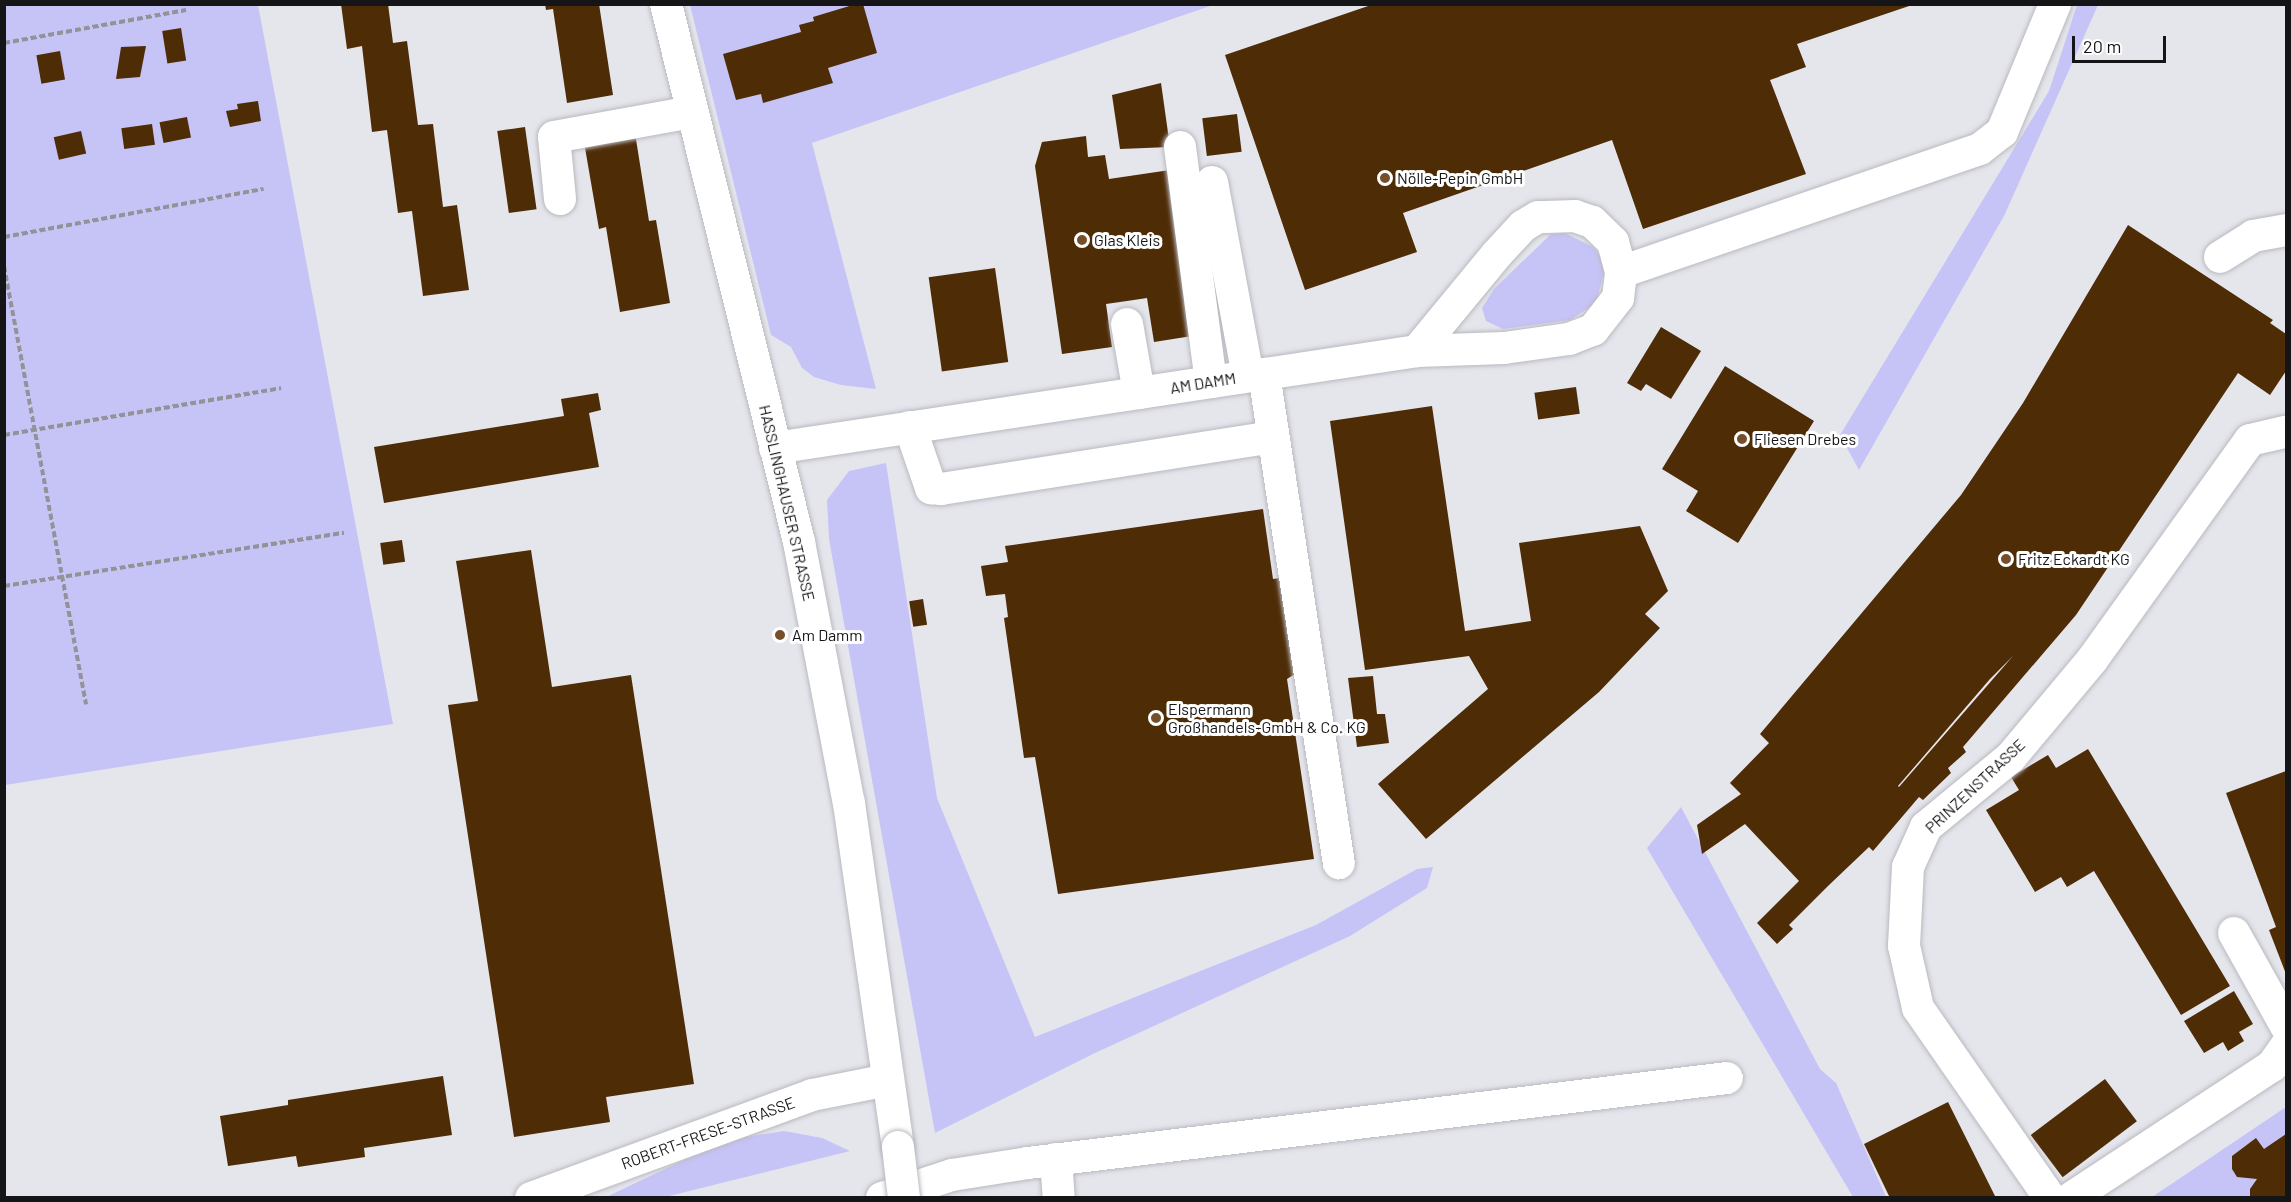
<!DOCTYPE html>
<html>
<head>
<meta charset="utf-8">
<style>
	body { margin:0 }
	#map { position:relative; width:2291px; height:1202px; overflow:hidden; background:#e5e5ec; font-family:Barlow,sans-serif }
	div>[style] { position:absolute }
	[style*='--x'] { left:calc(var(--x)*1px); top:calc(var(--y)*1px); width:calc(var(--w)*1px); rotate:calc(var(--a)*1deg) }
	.green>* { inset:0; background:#c6c4f7 }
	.building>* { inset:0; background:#4e2c06; transform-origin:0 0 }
	.path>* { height:4px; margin-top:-2px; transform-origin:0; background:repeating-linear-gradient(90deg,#929298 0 6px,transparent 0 9px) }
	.roads { filter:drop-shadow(0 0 2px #b9b9c0) drop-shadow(0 0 2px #b9b9c0) }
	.minor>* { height:32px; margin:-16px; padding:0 16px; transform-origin:16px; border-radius:16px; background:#fff }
	.bridges { filter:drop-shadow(0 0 2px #b9b9c0) drop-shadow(0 0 2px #b9b9c0) }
	.minor-bridge>* { height:32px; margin:-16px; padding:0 16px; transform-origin:16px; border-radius:16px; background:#fff }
	.dots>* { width:16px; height:16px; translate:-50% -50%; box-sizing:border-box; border:3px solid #fff; border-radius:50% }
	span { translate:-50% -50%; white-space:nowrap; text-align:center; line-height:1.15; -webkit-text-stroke:6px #fff; paint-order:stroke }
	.poi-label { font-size:16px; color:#151518 }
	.left { translate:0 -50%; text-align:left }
	.street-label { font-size:16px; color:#151518 }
	.frame { position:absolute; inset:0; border:6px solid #151518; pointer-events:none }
	.scale { position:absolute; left:2072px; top:36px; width:94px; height:27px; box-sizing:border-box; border:3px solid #151518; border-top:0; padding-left:8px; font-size:18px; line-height:21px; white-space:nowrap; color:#151518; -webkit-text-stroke:4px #fff; paint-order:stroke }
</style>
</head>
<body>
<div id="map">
	<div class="green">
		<i style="clip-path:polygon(5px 5px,258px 5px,393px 724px,5px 785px)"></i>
		<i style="clip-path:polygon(690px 5px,1213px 5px,812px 143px,876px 389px,841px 385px,814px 377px,802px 368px,791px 347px,771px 335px)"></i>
		<i style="clip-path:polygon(2077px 5px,2098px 5px,2005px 214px,1859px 470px,1840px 435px,2049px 91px)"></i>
		<i style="clip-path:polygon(1565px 233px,1593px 247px,1600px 256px,1605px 269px,1596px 303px,1570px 320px,1503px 329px,1486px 321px,1482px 308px,1494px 289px,1551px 234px)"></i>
		<i style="clip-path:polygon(886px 463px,937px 798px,1035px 1037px,1316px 925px,1417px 869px,1433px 867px,1427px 888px,1350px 936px,1095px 1053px,935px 1133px,829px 539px,827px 500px,849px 471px)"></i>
		<i style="clip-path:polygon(1681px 807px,1820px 1069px,1836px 1083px,1886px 1197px,1853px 1197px,1647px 848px)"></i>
		<i style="clip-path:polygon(2286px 1107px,2286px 1197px,2152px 1197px)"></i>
		<i style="clip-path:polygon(784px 1131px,822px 1138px,850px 1151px,665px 1197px,604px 1198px,726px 1140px)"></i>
	</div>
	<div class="building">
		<i style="clip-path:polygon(341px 4px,388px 4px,393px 43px,407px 41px,418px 125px,433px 124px,443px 207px,457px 205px,469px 290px,423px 296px,412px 211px,398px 213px,387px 130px,372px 132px,362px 46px,347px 49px)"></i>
		<i style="clip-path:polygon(545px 4px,599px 4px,613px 95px,567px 103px,553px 9px,546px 10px)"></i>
		<i style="clip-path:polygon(856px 4px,863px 4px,877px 53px,828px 68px,833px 83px,763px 103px,761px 94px,736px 100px,723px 54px,801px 32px,799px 25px,814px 21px,813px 17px)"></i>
		<i style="clip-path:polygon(1374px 4px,1912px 4px,1912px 5px,1797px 44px,1806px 67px,1770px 80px,1806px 174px,1643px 229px,1612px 140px,1403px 213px,1417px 252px,1305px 290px,1225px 55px)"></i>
		<i style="left:181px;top:28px;width:33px;height:19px;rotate:81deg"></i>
		<i style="clip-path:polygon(146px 46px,140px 77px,116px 79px,121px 47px)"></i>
		<i style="left:60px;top:51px;width:29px;height:24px;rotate:80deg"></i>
		<i style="clip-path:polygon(1161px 83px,1170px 147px,1120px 149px,1112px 95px)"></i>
		<i style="clip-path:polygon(258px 101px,261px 121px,230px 127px,226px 111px,238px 109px,237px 104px)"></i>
		<i style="left:1237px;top:114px;width:38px;height:35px;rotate:83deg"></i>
		<i style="left:187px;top:117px;width:21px;height:28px;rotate:79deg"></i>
		<i style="left:152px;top:124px;width:21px;height:31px;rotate:82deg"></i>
		<i style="left:525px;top:127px;width:83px;height:28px;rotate:82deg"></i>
		<i style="left:81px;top:131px;width:23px;height:28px;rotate:77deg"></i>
		<i style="clip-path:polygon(635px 133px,649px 221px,656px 220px,670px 303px,620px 312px,606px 227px,599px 229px,584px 142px)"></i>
		<i style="clip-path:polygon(1086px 136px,1088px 157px,1105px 155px,1109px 179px,1170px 170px,1192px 336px,1154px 342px,1147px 298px,1127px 301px,1106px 304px,1112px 347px,1062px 354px,1035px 166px,1042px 142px)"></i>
		<i style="clip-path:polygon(evenodd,2128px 225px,2273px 320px,2270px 323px,2286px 334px,2286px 371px,2270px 395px,2238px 373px,2076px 615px,1963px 747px,1966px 752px,1948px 768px,1951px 773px,1923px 800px,1919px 797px,1873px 851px,1869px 847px,1828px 886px,1789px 925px,1793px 929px,1777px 944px,1757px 923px,1799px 881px,1745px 824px,1702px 854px,1697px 825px,1741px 794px,1730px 783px,1769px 743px,1760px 734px,1961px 495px,2023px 403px,2128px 225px,2013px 656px,1899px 787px,1898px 786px,1990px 679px,2013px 656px)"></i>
		<i style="left:995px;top:268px;width:95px;height:67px;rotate:82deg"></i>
		<i style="clip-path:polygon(1661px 327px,1701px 351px,1671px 399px,1646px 384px,1641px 391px,1627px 383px)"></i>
		<i style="clip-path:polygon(1725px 366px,1814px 421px,1738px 543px,1686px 511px,1698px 491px,1662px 469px)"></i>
		<i style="left:1576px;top:387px;width:27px;height:42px;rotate:82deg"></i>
		<i style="clip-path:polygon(598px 393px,601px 410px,589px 413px,599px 467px,384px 503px,374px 447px,564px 416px,561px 399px)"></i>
		<i style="clip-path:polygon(1432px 406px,1465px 631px,1531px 621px,1519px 543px,1640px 526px,1668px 591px,1645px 614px,1660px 628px,1599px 692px,1426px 839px,1378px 784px,1488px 689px,1469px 656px,1365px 670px,1330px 421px)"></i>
		<i style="clip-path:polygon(1263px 509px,1273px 579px,1280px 578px,1298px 672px,1287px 679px,1314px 859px,1058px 894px,1035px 757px,1024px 758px,1004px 618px,1008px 617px,1005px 594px,986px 596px,981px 566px,1008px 562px,1005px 546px)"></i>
		<i style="left:402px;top:540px;width:22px;height:22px;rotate:82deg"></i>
		<i style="clip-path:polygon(531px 550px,552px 687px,631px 675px,694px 1084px,606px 1097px,610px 1122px,514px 1137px,448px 705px,478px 701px,456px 561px)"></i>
		<i style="left:923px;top:599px;width:26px;height:14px;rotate:81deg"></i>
		<i style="clip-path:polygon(1373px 676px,1377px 714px,1385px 714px,1389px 743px,1357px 747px,1348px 678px)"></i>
		<i style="clip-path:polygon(2088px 749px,2230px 986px,2181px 1015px,2094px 871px,2067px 887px,2061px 877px,2035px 892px,1986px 810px,2019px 790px,2011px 777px,2048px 755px,2056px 768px)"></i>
		<i style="clip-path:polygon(2286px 771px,2286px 974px,2269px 930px,2276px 927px,2226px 793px)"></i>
		<i style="clip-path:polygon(2234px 991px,2253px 1024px,2239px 1032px,2244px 1041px,2228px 1051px,2223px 1042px,2204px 1053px,2184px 1021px)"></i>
		<i style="clip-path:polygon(443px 1076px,452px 1135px,364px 1148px,365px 1157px,298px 1167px,296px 1156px,228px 1166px,220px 1116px,288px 1105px,288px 1100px)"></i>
		<i style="left:2105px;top:1079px;width:53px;height:93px;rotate:53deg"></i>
		<i style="clip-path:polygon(1948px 1102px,1996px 1198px,1890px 1198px,1864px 1144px)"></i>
		<i style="clip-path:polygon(2286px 1134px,2286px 1198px,2250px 1198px,2250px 1189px,2257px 1179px,2237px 1177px,2232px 1169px,2232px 1156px,2256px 1138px,2264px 1149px)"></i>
	</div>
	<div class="path">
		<i style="--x:4;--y:43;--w:185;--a:-10.3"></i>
		<i style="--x:4;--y:237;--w:264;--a:-10.5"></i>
		<i style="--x:4;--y:266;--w:446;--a:79.4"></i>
		<i style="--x:4;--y:435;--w:281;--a:-9.6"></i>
		<i style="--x:4;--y:586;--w:344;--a:-8.9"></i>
	</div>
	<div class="roads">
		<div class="minor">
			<i style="--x:666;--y:4;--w:554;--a:76.11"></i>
			<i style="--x:799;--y:542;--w:266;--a:79.2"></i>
			<i style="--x:849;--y:803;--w:347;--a:81.9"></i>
			<i style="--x:1180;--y:147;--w:237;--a:82.5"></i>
			<i style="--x:1212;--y:182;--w:197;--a:79.5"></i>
			<i style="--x:560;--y:199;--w:62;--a:-95.5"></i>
			<i style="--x:554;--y:137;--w:140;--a:-10.3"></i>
			<i style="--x:2220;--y:257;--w:39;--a:-32"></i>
			<i style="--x:2253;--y:236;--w:34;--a:-10"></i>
			<i style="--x:1621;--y:272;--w:379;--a:-18.9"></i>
			<i style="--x:1980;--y:149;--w:28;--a:-38"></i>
			<i style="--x:2002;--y:132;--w:139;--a:-67.5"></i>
			<i style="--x:1127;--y:324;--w:70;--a:80.1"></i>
			<i style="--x:1264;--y:374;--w:495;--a:81.3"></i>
			<i style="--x:910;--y:427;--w:65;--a:71"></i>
			<i style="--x:931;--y:488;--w:10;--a:6"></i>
			<i style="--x:941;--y:489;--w:336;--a:-8.9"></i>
			<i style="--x:775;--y:448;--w:649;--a:-8.59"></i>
			<i style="--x:1417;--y:351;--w:87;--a:-2"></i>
			<i style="--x:1504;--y:348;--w:66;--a:-7.9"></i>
			<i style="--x:1569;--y:339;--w:26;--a:-21"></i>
			<i style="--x:1593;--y:330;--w:41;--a:-52"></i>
			<i style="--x:1618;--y:298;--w:26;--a:-83"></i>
			<i style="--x:1621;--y:272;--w:31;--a:-105"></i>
			<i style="--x:1613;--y:242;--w:29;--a:-136"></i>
			<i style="--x:1592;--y:222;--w:18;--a:-161"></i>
			<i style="--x:1575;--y:216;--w:37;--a:178"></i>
			<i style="--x:1538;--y:217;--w:17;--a:149"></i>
			<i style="--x:1523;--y:226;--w:38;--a:133"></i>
			<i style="--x:1497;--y:254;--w:126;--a:129.5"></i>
			<i style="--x:2234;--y:933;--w:107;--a:60.8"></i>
			<i style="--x:1056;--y:1159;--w:39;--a:86"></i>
			<i style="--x:531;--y:1198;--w:299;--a:-20.1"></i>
			<i style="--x:812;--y:1095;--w:77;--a:-11.2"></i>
			<i style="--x:882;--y:1198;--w:74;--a:-18.2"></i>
			<i style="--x:952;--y:1175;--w:77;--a:-9"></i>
			<i style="--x:1028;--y:1163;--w:704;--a:-6.93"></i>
			<i style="--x:2050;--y:1198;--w:231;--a:-124.8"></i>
			<i style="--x:1918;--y:1008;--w:64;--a:-102.7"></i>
			<i style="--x:1904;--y:946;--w:79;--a:-87.1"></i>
			<i style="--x:1908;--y:867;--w:44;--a:-65.8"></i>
			<i style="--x:1926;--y:827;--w:110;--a:-39.5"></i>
			<i style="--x:2011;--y:757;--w:126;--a:-50.1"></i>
			<i style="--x:2092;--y:660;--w:271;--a:-54.3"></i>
			<i style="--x:2250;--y:440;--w:37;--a:-13"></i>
			<i style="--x:2071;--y:1198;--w:240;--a:-33.3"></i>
			<i style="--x:2272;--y:1066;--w:24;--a:-55"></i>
		</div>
	</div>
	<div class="bridges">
		<div class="minor-bridge">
			<i style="--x:898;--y:1147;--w:51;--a:83.3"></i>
		</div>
	</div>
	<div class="dots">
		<i style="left:1385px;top:178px;background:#754f2b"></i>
		<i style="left:1082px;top:240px;background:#754f2b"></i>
		<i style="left:1742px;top:439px;background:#754f2b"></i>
		<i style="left:2006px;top:559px;background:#754f2b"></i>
		<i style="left:780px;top:635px;background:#754f2b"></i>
		<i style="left:1156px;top:718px;background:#754f2b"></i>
	</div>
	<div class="poi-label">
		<span class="left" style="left:1397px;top:178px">Nölle-Pepin GmbH</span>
		<span class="left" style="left:1094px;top:240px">Glas Kleis</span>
		<span class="left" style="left:1754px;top:439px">Fliesen Drebes</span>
		<span class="left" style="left:2018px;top:559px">Fritz Eckardt KG</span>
		<span class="left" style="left:792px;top:635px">Am Damm</span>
		<span class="left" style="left:1168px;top:718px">Elspermann<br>Großhandels-GmbH &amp; Co. KG</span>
	</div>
	<div class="street-label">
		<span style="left:1203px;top:383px;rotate:-9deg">AM DAMM</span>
		<span style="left:787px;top:503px;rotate:77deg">HASSLINGHAUSER STRASSE</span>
		<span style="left:1975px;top:786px;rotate:-43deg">PRINZENSTRASSE</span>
		<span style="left:708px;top:1133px;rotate:-20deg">ROBERT-FRESE-STRASSE</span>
	</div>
	<div class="frame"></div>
	<div class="scale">20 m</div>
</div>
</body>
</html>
